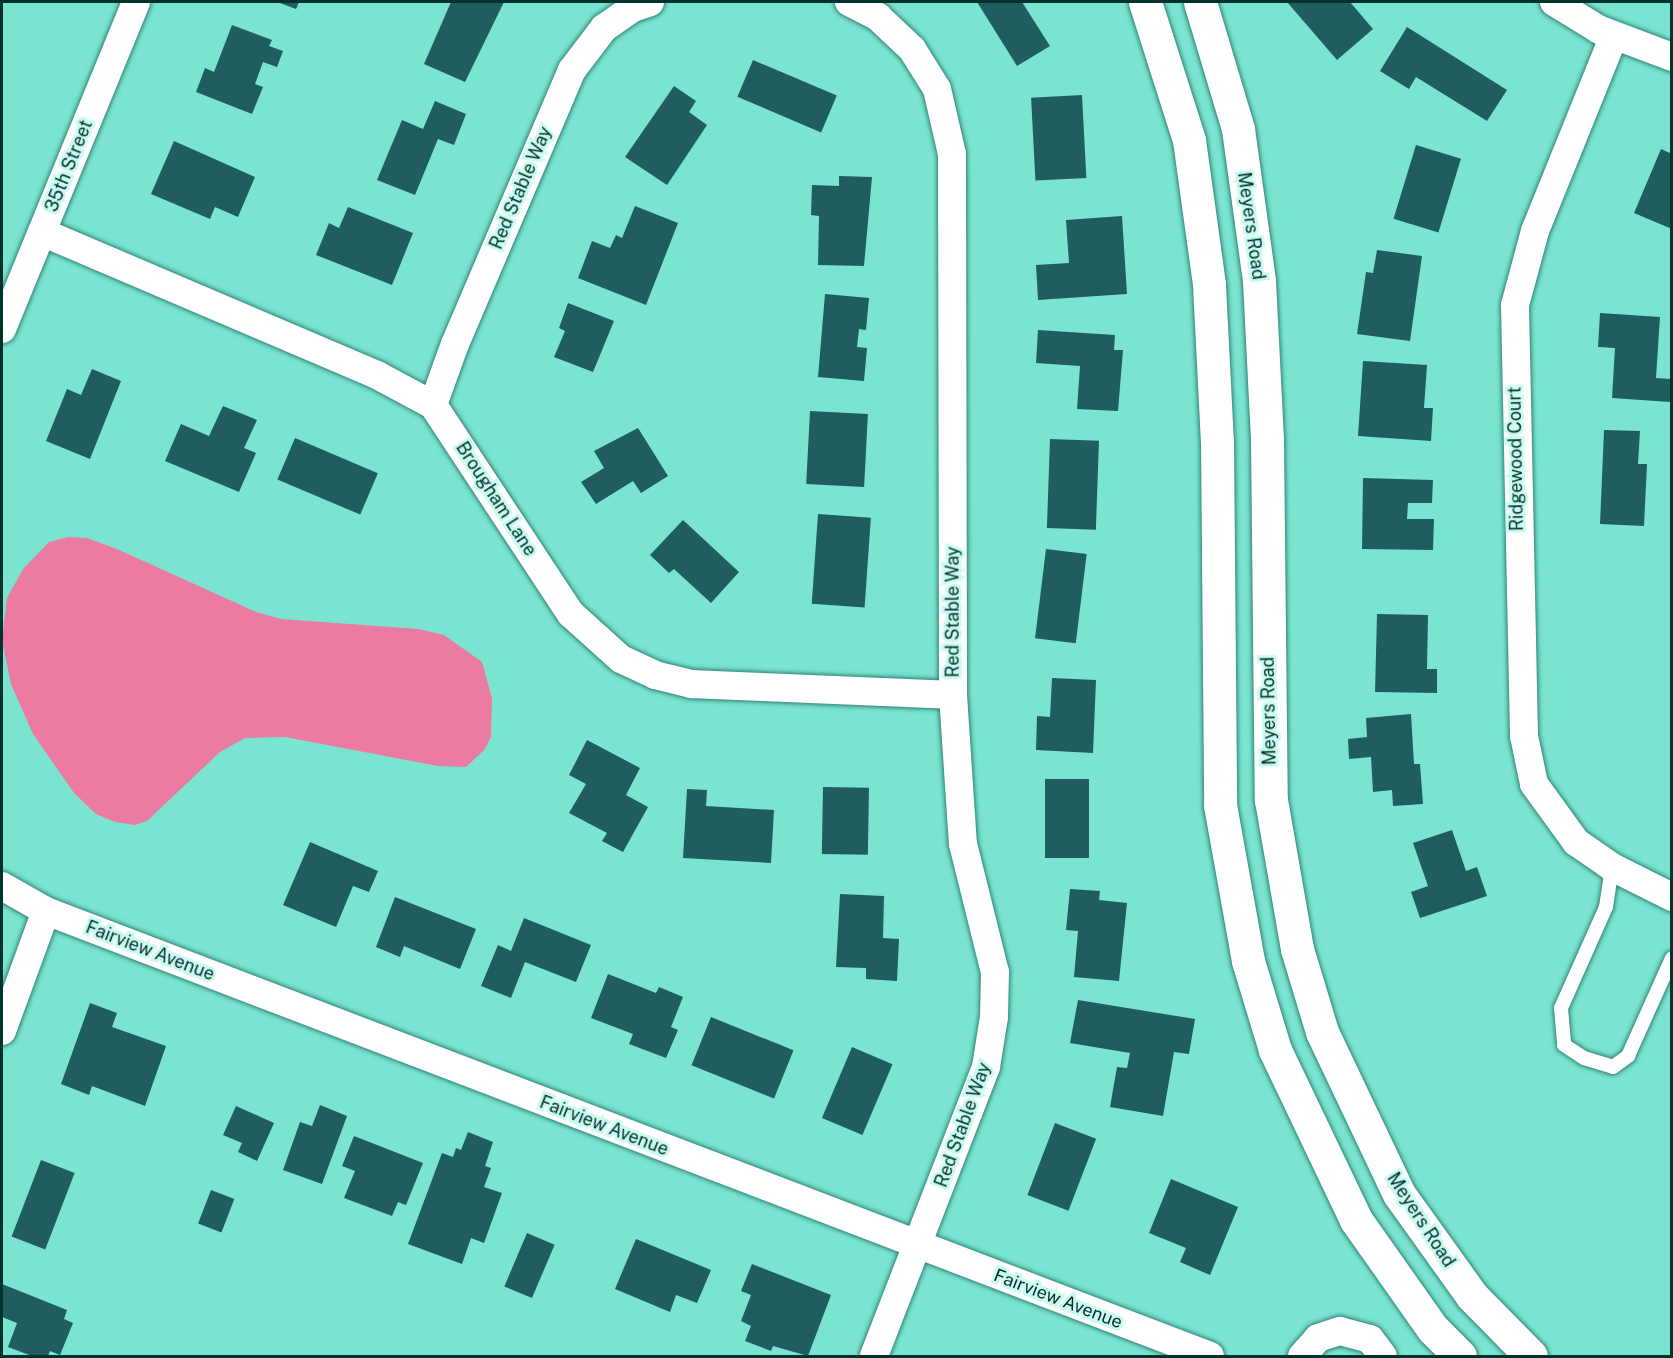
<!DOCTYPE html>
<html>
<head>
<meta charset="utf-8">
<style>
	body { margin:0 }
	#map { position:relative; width:1673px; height:1358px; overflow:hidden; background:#7ae4d1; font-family:"Public Sans",sans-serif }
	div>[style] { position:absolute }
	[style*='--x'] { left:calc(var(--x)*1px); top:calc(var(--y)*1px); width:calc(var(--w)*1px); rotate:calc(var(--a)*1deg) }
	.water>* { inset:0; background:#eb7ba0 }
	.building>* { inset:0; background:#1f5d60; transform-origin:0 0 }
	.roads { filter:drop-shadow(0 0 2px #318476) drop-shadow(0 0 2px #318476) }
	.service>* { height:14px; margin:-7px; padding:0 7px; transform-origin:7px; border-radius:7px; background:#fff }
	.minor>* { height:28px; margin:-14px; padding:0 14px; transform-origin:14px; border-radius:14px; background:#fff }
	.tertiary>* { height:33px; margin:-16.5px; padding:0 16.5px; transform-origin:16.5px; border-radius:16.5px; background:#fff }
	span { translate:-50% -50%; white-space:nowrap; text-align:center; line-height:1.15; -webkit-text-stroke:6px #cafaf0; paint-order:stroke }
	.street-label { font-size:18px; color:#01332c }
	.frame { position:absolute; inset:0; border:3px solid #01332c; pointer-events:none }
</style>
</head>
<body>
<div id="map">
	<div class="water">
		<i style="clip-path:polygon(68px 537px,87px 538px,117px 549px,256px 612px,281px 619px,418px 629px,444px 635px,482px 662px,492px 698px,491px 737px,484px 750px,466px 767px,438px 766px,285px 737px,245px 738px,220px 752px,147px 821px,135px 825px,115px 822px,96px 814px,74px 793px,33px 734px,11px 684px,2px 640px,7px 598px,23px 569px,49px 542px)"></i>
	</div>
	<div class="building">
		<i style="clip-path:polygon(277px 2px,299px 2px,296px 9px)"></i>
		<i style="clip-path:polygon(451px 2px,504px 2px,465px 82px,424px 64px)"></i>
		<i style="clip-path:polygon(977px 2px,1022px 2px,1050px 46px,1017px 66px)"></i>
		<i style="clip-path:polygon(1287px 2px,1350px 2px,1373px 29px,1337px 60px)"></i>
		<i style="clip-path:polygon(232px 25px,272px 40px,269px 46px,283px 51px,277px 67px,263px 62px,255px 84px,263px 87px,252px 114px,196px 92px,205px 68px,214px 72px)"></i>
		<i style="clip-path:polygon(1407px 27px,1507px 90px,1487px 121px,1416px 77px,1409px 89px,1380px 71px)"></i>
		<i style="left:753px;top:60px;width:91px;height:40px;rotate:23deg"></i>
		<i style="clip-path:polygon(674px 86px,696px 101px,689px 112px,707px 125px,667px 185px,625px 157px)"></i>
		<i style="left:1082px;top:95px;width:83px;height:51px;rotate:87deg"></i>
		<i style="clip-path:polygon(435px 101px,466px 114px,454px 145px,438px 139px,415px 195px,377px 180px,402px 120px,423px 129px)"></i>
		<i style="clip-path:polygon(174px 141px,255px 177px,238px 217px,215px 207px,210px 219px,151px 194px)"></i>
		<i style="left:1416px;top:145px;width:47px;height:77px;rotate:17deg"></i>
		<i style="clip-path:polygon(1661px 149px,1672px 154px,1672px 229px,1634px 213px)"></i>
		<i style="clip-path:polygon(839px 176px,872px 177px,864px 266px,818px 265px,819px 216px,811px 215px,812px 185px,839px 186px)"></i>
		<i style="clip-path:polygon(635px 206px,678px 223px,646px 305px,578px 278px,592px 241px,610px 248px,616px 235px,622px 238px)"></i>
		<i style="clip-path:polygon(348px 207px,413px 233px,392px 285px,316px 255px,329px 223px,339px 228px)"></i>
		<i style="clip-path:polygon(1122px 216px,1127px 294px,1038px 300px,1036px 265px,1069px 263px,1066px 220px)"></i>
		<i style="clip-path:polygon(1377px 250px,1422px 256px,1410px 341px,1357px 334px,1366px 272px,1373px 273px)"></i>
		<i style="clip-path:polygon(825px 294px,869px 298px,866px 330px,859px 329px,857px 347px,867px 348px,864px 381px,818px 377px)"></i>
		<i style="clip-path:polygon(568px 303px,614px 321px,593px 372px,554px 357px,565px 331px,559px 328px)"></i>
		<i style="clip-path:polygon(1600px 313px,1660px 317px,1656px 378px,1671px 379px,1670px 402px,1612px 398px,1615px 348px,1598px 347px)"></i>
		<i style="clip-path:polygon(1038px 330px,1115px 335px,1114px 350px,1123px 350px,1118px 411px,1077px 409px,1080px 366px,1036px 363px)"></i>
		<i style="clip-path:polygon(1363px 361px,1427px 365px,1424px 408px,1433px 408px,1431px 441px,1358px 436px)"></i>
		<i style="clip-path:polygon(92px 369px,121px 381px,90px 459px,46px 441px,67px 389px,81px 395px)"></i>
		<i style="clip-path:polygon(223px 406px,257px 420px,244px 448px,256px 453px,239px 492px,165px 461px,181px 424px,209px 436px)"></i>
		<i style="left:810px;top:411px;width:58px;height:73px;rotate:3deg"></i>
		<i style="clip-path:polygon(638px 428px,668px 476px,641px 493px,633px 481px,596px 504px,581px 482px,604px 468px,594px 451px)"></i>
		<i style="clip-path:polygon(1604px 430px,1640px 431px,1638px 464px,1647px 464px,1644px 526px,1600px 524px)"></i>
		<i style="left:295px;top:438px;width:90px;height:45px;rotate:23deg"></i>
		<i style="left:1050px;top:439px;width:49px;height:89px;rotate:2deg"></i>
		<i style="clip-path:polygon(1363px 478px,1433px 480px,1432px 503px,1408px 503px,1407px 519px,1434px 519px,1433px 550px,1362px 549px)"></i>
		<i style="left:818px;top:514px;width:53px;height:90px;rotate:4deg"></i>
		<i style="clip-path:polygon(683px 520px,739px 572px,711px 603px,674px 569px,669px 573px,650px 555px)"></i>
		<i style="left:1046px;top:549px;width:41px;height:90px;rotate:7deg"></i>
		<i style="clip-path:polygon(1377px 614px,1428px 615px,1427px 669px,1437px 669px,1437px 693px,1375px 692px)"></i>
		<i style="clip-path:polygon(1052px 678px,1096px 680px,1093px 753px,1036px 750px,1037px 716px,1050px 717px)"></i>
		<i style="clip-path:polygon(1411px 714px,1414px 764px,1420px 764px,1423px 804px,1393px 806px,1392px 790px,1373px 792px,1371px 757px,1349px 759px,1348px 739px,1367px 737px,1366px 718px)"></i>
		<i style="clip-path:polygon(587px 740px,640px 768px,626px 795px,648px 807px,623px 852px,602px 841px,607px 833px,569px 813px,586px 784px,569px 775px)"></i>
		<i style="left:1045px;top:779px;width:44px;height:79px"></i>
		<i style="left:823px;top:787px;width:46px;height:67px;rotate:1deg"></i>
		<i style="clip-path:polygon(687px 789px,707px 790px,706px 806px,774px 810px,771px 863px,683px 858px)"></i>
		<i style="clip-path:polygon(1452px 830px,1466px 871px,1477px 867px,1487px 896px,1420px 918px,1411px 892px,1428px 886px,1413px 843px)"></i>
		<i style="clip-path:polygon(310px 842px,378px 871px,369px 892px,353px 886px,336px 927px,283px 905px)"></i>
		<i style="clip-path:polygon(1070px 889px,1100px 891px,1099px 900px,1127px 903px,1119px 981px,1074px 977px,1078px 931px,1066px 930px)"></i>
		<i style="clip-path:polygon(840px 894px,884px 896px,883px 938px,899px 939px,897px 981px,866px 979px,866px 968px,836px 967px)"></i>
		<i style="clip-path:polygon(395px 897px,476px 929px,460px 969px,404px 946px,400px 957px,376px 947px)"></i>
		<i style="clip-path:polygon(524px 918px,591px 945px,576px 982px,525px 962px,511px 998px,481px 986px,498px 945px,511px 951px)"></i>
		<i style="clip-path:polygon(608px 974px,656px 993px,659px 987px,683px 997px,671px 1027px,678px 1030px,666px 1058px,629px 1044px,633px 1034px,591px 1018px)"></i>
		<i style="clip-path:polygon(1078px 1000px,1195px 1019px,1189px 1054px,1174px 1052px,1163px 1116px,1110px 1107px,1117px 1067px,1127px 1068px,1130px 1053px,1070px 1043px)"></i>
		<i style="clip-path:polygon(90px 1003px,117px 1013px,112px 1027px,166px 1046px,145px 1106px,92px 1086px,89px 1095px,61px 1084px)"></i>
		<i style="left:711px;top:1017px;width:89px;height:52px;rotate:22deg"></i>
		<i style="left:852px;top:1047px;width:44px;height:77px;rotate:23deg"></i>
		<i style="clip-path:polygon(320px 1105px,347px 1116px,322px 1184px,283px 1170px,300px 1122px,312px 1126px)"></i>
		<i style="clip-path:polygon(236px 1106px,274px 1123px,257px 1161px,238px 1152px,242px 1143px,223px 1135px)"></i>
		<i style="left:1055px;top:1123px;width:44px;height:77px;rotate:21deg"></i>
		<i style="clip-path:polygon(468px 1132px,493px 1142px,485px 1166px,491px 1168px,484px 1187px,502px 1193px,484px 1243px,471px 1238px,462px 1264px,408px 1244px,442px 1153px,453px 1157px,456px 1148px,461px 1150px)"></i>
		<i style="clip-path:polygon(354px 1136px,423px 1163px,406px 1205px,398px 1202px,392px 1216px,344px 1198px,355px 1171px,342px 1166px)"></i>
		<i style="left:41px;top:1160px;width:36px;height:82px;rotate:21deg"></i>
		<i style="clip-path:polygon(1171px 1179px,1238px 1207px,1210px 1275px,1180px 1262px,1186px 1248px,1149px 1233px)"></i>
		<i style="left:211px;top:1190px;width:25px;height:36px;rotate:21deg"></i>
		<i style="left:527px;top:1233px;width:30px;height:58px;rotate:23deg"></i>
		<i style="clip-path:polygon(636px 1239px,711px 1270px,697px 1303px,676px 1295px,670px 1312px,615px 1289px)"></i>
		<i style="clip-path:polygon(752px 1264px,831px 1295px,808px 1356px,773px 1346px,771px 1351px,745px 1341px,751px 1326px,741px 1321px,751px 1295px,741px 1291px)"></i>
		<i style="clip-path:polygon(2px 1284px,67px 1310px,64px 1319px,73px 1323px,60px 1355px,50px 1351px,48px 1356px,32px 1356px,8px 1347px,17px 1323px,2px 1317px)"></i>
	</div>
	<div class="roads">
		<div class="service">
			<i style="--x:1612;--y:867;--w:40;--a:98.5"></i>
			<i style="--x:1606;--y:907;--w:111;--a:114"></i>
			<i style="--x:1561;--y:1008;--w:37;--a:85"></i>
			<i style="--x:1564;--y:1045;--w:24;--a:33"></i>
			<i style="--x:1584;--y:1058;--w:30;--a:17"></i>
			<i style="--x:1613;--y:1067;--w:19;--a:-36"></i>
			<i style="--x:1628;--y:1056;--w:107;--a:-65.8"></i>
		</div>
		<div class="minor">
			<i style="--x:849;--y:2;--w:33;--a:27"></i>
			<i style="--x:878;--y:17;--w:47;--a:43.3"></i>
			<i style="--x:912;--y:49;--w:47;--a:58"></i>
			<i style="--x:937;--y:89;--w:67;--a:77"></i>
			<i style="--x:952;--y:154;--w:541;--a:89.89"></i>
			<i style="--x:953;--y:695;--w:149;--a:86.2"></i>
			<i style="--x:963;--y:844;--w:132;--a:76"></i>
			<i style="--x:995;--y:972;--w:45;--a:91.3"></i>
			<i style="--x:994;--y:1017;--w:51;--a:99.1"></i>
			<i style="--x:986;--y:1067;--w:310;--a:111.2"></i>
			<i style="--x:1554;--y:2;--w:69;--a:31.4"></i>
			<i style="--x:1613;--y:38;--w:208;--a:112"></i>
			<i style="--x:1535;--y:231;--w:77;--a:105.1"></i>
			<i style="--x:1515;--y:305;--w:431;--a:88.8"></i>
			<i style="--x:1524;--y:736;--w:49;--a:78.2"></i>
			<i style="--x:1534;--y:784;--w:72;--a:54.1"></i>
			<i style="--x:1576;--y:842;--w:44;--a:34.8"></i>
			<i style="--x:1612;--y:867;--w:67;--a:26.6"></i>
			<i style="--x:1598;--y:29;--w:79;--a:20.7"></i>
			<i style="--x:42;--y:232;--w:364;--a:23.1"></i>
			<i style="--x:377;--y:375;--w:64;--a:28.2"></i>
			<i style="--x:433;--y:405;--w:250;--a:56.6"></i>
			<i style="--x:571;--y:614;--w:67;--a:42"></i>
			<i style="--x:621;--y:659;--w:38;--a:25"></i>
			<i style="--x:655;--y:675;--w:38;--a:14"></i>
			<i style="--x:692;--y:684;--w:261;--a:2.4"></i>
			<i style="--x:2;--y:329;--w:353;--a:-67.7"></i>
			<i style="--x:433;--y:405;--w:65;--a:-70.2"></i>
			<i style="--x:455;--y:344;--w:298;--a:-66.9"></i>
			<i style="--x:572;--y:70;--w:53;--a:-52.7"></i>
			<i style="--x:604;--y:28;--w:35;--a:-35"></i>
			<i style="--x:633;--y:8;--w:18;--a:-19"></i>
			<i style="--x:2;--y:886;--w:51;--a:29.6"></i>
			<i style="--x:46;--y:911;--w:1246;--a:20.92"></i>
			<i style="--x:2;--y:1031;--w:128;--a:-69.9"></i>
			<i style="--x:1302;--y:1356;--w:24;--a:-48"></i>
			<i style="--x:1318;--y:1338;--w:23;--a:-18"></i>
			<i style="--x:1340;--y:1331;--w:31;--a:15"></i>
			<i style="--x:1370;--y:1339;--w:21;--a:53"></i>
		</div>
		<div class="tertiary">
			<i style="--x:1145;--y:2;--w:145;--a:72.3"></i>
			<i style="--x:1189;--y:140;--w:146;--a:82.1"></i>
			<i style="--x:1209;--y:285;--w:156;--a:87.1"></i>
			<i style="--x:1217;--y:441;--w:364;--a:89.5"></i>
			<i style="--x:1220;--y:805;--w:158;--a:79.8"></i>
			<i style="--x:1248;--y:961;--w:93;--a:73.1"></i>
			<i style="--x:1275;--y:1050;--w:188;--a:64.5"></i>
			<i style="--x:1356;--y:1220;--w:133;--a:54.8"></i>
			<i style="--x:1433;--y:1329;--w:38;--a:45"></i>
			<i style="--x:1200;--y:2;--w:133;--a:73.3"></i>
			<i style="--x:1238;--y:129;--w:153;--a:82.1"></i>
			<i style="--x:1259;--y:281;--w:158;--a:87.1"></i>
			<i style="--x:1267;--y:439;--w:361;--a:89.4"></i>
			<i style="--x:1271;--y:800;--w:151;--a:80.1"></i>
			<i style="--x:1297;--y:949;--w:87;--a:73.2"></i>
			<i style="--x:1322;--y:1032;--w:179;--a:64.6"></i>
			<i style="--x:1399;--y:1194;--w:125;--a:54.4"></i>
			<i style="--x:1472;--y:1296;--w:84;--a:45.5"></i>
		</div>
	</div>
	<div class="street-label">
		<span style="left:69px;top:166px;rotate:-68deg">35th Street</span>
		<span style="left:521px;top:188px;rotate:-67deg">Red Stable Way</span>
		<span style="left:1251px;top:226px;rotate:82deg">Meyers Road</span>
		<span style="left:1516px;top:459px;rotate:-91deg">Ridgewood Court</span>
		<span style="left:496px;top:499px;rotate:57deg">Brougham Lane</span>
		<span style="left:953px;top:612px;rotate:-90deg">Red Stable Way</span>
		<span style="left:1269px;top:711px;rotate:-91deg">Meyers Road</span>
		<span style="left:150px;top:951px;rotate:21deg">Fairview Avenue</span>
		<span style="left:963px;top:1125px;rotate:-70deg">Red Stable Way</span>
		<span style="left:604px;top:1126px;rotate:21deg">Fairview Avenue</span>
		<span style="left:1421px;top:1220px;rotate:57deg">Meyers Road</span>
		<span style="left:1058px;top:1299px;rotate:21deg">Fairview Avenue</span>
	</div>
	<div class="frame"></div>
</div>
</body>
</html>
